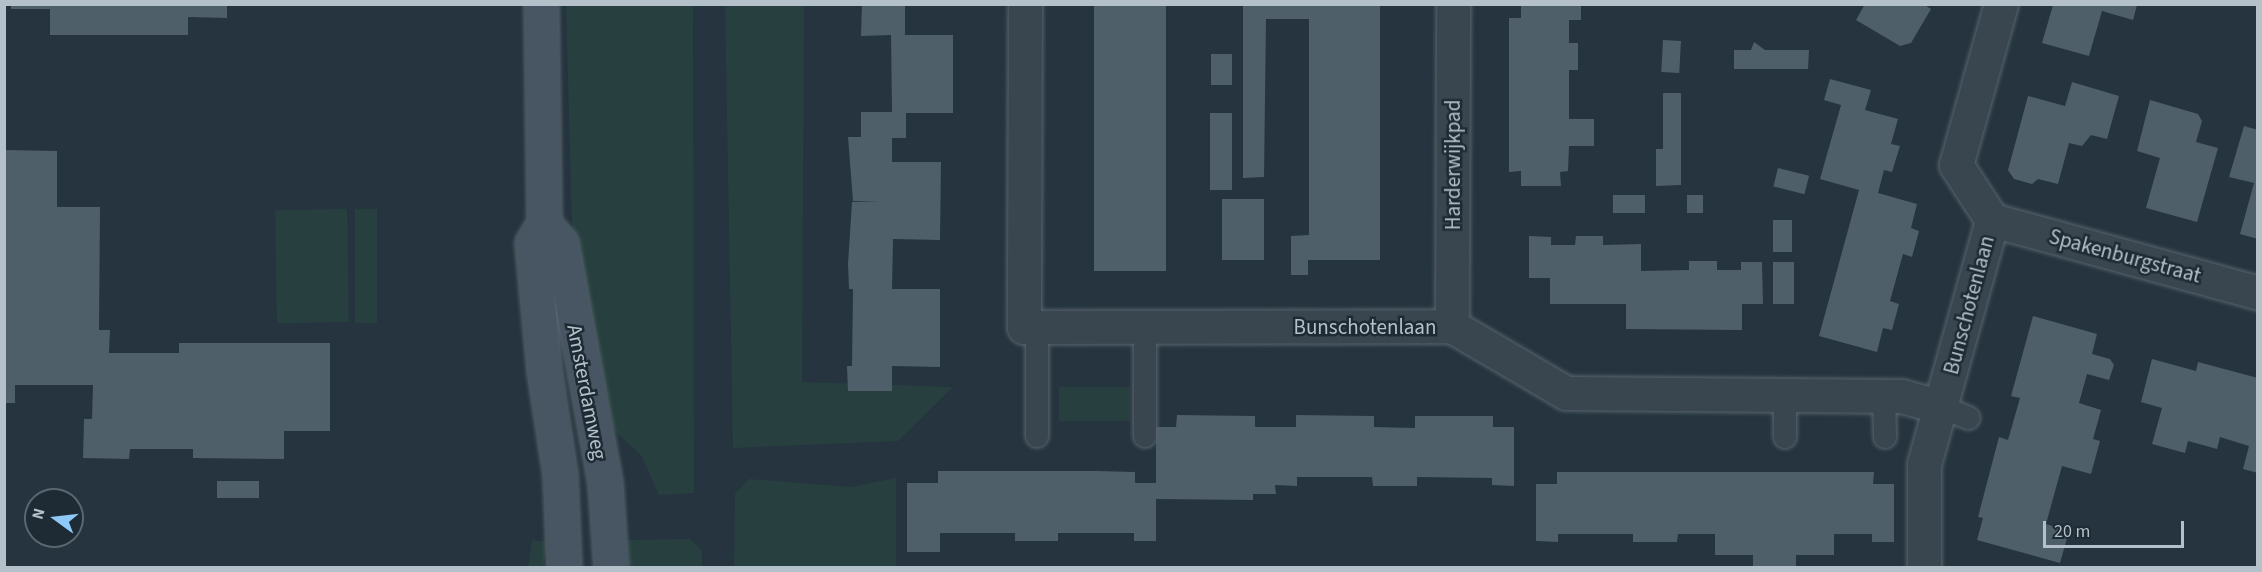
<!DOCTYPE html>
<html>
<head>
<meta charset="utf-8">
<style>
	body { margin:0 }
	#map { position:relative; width:2262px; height:572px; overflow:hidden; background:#25343f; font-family:"Source Sans 3",sans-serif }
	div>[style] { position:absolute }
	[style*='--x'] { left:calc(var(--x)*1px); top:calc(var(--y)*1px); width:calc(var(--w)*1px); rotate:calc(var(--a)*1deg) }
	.green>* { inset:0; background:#27403f; transform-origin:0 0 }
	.building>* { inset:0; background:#4e5f6a; transform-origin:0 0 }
	.roads { filter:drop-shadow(0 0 2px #57646d) drop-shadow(0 0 2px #57646d) }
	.lane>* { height:22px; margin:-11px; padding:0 11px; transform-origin:11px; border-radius:11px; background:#39464f }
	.street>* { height:33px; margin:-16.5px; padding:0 16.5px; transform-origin:16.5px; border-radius:16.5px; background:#39464f }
	.secondary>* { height:33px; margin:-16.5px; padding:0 16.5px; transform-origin:16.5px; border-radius:16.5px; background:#475662 }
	span { translate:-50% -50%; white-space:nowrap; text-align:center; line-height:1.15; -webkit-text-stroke:5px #1e2b34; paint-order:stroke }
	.street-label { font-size:21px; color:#b5c1ca }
	.frame { position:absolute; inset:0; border:6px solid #b5c1ca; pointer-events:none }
	.north { position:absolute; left:24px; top:488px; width:60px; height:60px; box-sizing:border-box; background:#1e2b34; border:2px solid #5a6770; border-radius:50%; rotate:285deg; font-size:16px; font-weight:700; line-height:24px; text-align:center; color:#b5c1ca }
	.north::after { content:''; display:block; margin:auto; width:21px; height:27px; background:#8dc8f7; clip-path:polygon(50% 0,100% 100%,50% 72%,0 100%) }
	.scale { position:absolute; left:2043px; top:521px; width:141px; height:27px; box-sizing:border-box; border:3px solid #b5c1ca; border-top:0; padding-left:8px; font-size:18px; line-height:21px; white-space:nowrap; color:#b5c1ca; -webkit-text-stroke:4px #1e2b34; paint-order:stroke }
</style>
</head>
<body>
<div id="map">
	<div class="green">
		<i style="clip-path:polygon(566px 5px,693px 5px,694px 493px,659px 495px,641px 455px,614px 430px,572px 224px)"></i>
		<i style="clip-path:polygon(725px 5px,804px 5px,802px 382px,953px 387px,898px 441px,733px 448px)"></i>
		<i style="left:347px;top:209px;width:113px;height:72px;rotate:89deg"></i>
		<i style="left:355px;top:209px;width:22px;height:114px"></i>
		<i style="left:1059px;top:387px;width:71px;height:34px"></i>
		<i style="clip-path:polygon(896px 478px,896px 567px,734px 567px,735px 494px,749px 479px,851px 487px)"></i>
		<i style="clip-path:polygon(690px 539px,702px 551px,702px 567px,629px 567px,628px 540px)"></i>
		<i style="left:532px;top:540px;width:15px;height:28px;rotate:8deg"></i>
	</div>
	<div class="building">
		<i style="clip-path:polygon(11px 4px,227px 4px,227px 18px,188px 17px,188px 35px,50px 35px,50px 9px,11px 9px)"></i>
		<i style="clip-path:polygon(862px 4px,905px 4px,905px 35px,953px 35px,953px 113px,906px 113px,906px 138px,892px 138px,892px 162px,941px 162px,940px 240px,893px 239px,892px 289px,940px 289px,940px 367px,892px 366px,892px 391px,848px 391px,847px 366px,852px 366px,853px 289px,849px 289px,848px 264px,852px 202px,879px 201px,853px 201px,848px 137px,861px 137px,861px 112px,892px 112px,891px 35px,861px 36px)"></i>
		<i style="left:1094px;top:4px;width:72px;height:267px"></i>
		<i style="clip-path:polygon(1243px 4px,1380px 4px,1380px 260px,1308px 260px,1308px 275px,1291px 275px,1291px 236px,1309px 235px,1309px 19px,1266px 19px,1264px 177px,1243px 178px)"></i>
		<i style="clip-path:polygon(1521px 4px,1581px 4px,1581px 20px,1569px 20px,1569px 43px,1578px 43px,1578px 70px,1569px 70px,1569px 119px,1594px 119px,1594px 146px,1569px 146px,1568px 171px,1560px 172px,1561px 186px,1521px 186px,1521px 171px,1509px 172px,1509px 18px,1521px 18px)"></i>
		<i style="clip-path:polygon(1865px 4px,1923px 4px,1931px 9px,1911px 43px,1900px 46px,1856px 20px)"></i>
		<i style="clip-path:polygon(2053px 5px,2137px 5px,2133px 20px,2102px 11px,2089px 56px,2042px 43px)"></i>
		<i style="left:1663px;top:40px;width:18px;height:32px;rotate:3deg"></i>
		<i style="clip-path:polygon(1754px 42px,1765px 50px,1809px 50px,1808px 69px,1734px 69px,1734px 50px,1751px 50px)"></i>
		<i style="left:1211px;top:54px;width:21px;height:31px"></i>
		<i style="clip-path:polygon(1830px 79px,1871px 90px,1865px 110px,1898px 119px,1891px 144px,1900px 146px,1892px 172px,1884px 170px,1878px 193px,1917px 204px,1911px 228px,1919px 231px,1912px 257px,1903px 254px,1890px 301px,1899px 304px,1892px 330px,1883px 328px,1877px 352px,1819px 336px,1859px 190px,1820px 179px,1841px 105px,1824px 100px)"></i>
		<i style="clip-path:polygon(2072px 82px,2119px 96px,2107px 139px,2091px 135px,2082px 146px,2069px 143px,2058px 184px,2038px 179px,2032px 184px,2014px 179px,2008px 170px,2028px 96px,2065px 106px)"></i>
		<i style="clip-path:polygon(1663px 93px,1681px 93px,1681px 185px,1656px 186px,1656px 149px,1663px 149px)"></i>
		<i style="clip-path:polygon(2150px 100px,2198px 114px,2202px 121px,2196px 142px,2218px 148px,2197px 222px,2146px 208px,2160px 158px,2137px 151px)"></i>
		<i style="left:1210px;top:113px;width:22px;height:77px"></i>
		<i style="clip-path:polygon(2244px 126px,2258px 130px,2258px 239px,2240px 234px,2254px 183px,2229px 177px)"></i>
		<i style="clip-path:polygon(4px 150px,57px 151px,57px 207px,100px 207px,99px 330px,110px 330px,109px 353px,179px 353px,179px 343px,330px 343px,330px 431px,284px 431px,284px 459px,193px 458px,193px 449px,130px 449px,129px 459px,83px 458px,84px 419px,92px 419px,93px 385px,15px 385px,15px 403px,4px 403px)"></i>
		<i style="left:1778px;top:168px;width:32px;height:19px;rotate:14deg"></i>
		<i style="left:1613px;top:195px;width:32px;height:18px"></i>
		<i style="left:1687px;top:195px;width:16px;height:18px"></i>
		<i style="left:1264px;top:199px;width:61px;height:42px;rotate:90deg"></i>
		<i style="left:1773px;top:220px;width:19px;height:32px"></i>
		<i style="clip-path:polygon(1529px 236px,1551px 237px,1551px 245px,1575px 245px,1576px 236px,1603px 236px,1603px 245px,1641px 244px,1641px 271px,1689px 270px,1689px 261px,1717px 261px,1717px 270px,1741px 270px,1741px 262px,1762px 262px,1763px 304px,1742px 304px,1742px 330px,1626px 329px,1626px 304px,1550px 304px,1550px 278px,1529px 278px)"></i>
		<i style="left:1773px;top:262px;width:21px;height:42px"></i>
		<i style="clip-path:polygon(2033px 316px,2097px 334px,2092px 354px,2110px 359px,2114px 365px,2109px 380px,2087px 374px,2079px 403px,2101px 410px,2093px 439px,2100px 441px,2091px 474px,2062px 466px,2046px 524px,2069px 531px,2060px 563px,1977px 540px,1983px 518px,1978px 517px,1999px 437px,2008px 440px,2020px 398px,2011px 396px)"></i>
		<i style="clip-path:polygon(2152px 359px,2196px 371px,2198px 362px,2258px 378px,2258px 473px,2243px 469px,2249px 446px,2220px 437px,2217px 449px,2188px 441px,2185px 453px,2152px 444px,2162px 408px,2141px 402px)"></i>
		<i style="clip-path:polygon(1177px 415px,1255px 416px,1255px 427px,1296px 427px,1296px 415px,1374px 416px,1374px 427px,1415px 428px,1415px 416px,1493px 416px,1493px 427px,1514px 427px,1514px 486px,1492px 485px,1492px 478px,1417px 477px,1417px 486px,1373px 486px,1372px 477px,1297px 477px,1297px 486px,1275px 485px,1276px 494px,1253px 494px,1253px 500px,1156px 499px,1156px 541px,1134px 541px,1134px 533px,1058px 533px,1058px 541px,1015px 541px,1015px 533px,940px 533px,940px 552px,907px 552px,907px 483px,938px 483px,938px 471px,1096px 471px,1135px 472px,1135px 483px,1156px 483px,1156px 427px,1176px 427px)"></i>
		<i style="clip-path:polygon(1557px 472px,1874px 472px,1873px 484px,1894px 484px,1894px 542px,1872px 542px,1872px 534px,1834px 534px,1834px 555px,1796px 555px,1796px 567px,1753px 567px,1753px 555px,1715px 555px,1715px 534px,1678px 534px,1677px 542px,1633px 542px,1633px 534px,1558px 534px,1558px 542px,1536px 541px,1536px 484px,1557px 484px)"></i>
		<i style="left:217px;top:481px;width:42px;height:17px"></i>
	</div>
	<div class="roads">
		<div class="lane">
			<i style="--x:1785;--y:395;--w:42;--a:90"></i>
			<i style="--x:1884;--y:396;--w:41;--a:88.6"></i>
			<i style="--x:1939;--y:406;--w:32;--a:22"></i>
			<i style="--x:1037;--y:436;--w:109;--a:-90"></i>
			<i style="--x:1145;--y:436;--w:109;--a:-90"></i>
		</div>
		<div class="street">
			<i style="--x:1025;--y:4;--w:323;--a:90.2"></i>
			<i style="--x:1024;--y:327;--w:428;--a:-0.1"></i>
			<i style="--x:1452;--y:326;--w:132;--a:30.4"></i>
			<i style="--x:1566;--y:393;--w:335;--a:0.5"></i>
			<i style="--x:1901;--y:396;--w:39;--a:15"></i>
			<i style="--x:1992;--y:220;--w:276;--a:15.3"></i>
			<i style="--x:1452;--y:326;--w:322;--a:-89.8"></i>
			<i style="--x:1924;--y:568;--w:104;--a:-90"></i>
			<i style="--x:1924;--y:464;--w:253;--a:-74.4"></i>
			<i style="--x:1992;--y:220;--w:66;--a:-123.2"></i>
			<i style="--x:1956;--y:165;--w:167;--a:-74.4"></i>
		</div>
		<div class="secondary">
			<i style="--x:541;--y:4;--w:219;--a:89.2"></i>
			<i style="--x:544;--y:223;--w:23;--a:121"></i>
			<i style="--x:532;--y:243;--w:128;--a:84.6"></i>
			<i style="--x:544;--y:370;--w:105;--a:81.3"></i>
			<i style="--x:560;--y:474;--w:94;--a:87.6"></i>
			<i style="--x:544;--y:223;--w:26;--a:50"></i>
			<i style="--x:561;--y:243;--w:244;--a:79.6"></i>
			<i style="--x:605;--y:483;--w:85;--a:86"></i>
		</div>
	</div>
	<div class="street-label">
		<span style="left:1453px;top:165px;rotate:-90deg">Harderwijkpad</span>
		<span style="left:2125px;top:256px;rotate:15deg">Spakenburgstraat</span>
		<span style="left:1969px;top:305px;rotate:-75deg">Bunschotenlaan</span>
		<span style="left:1365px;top:327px">Bunschotenlaan</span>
		<span style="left:587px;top:392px;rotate:79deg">Amsterdamweg</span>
	</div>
	<div class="frame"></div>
	<div class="north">N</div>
	<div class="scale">20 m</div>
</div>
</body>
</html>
